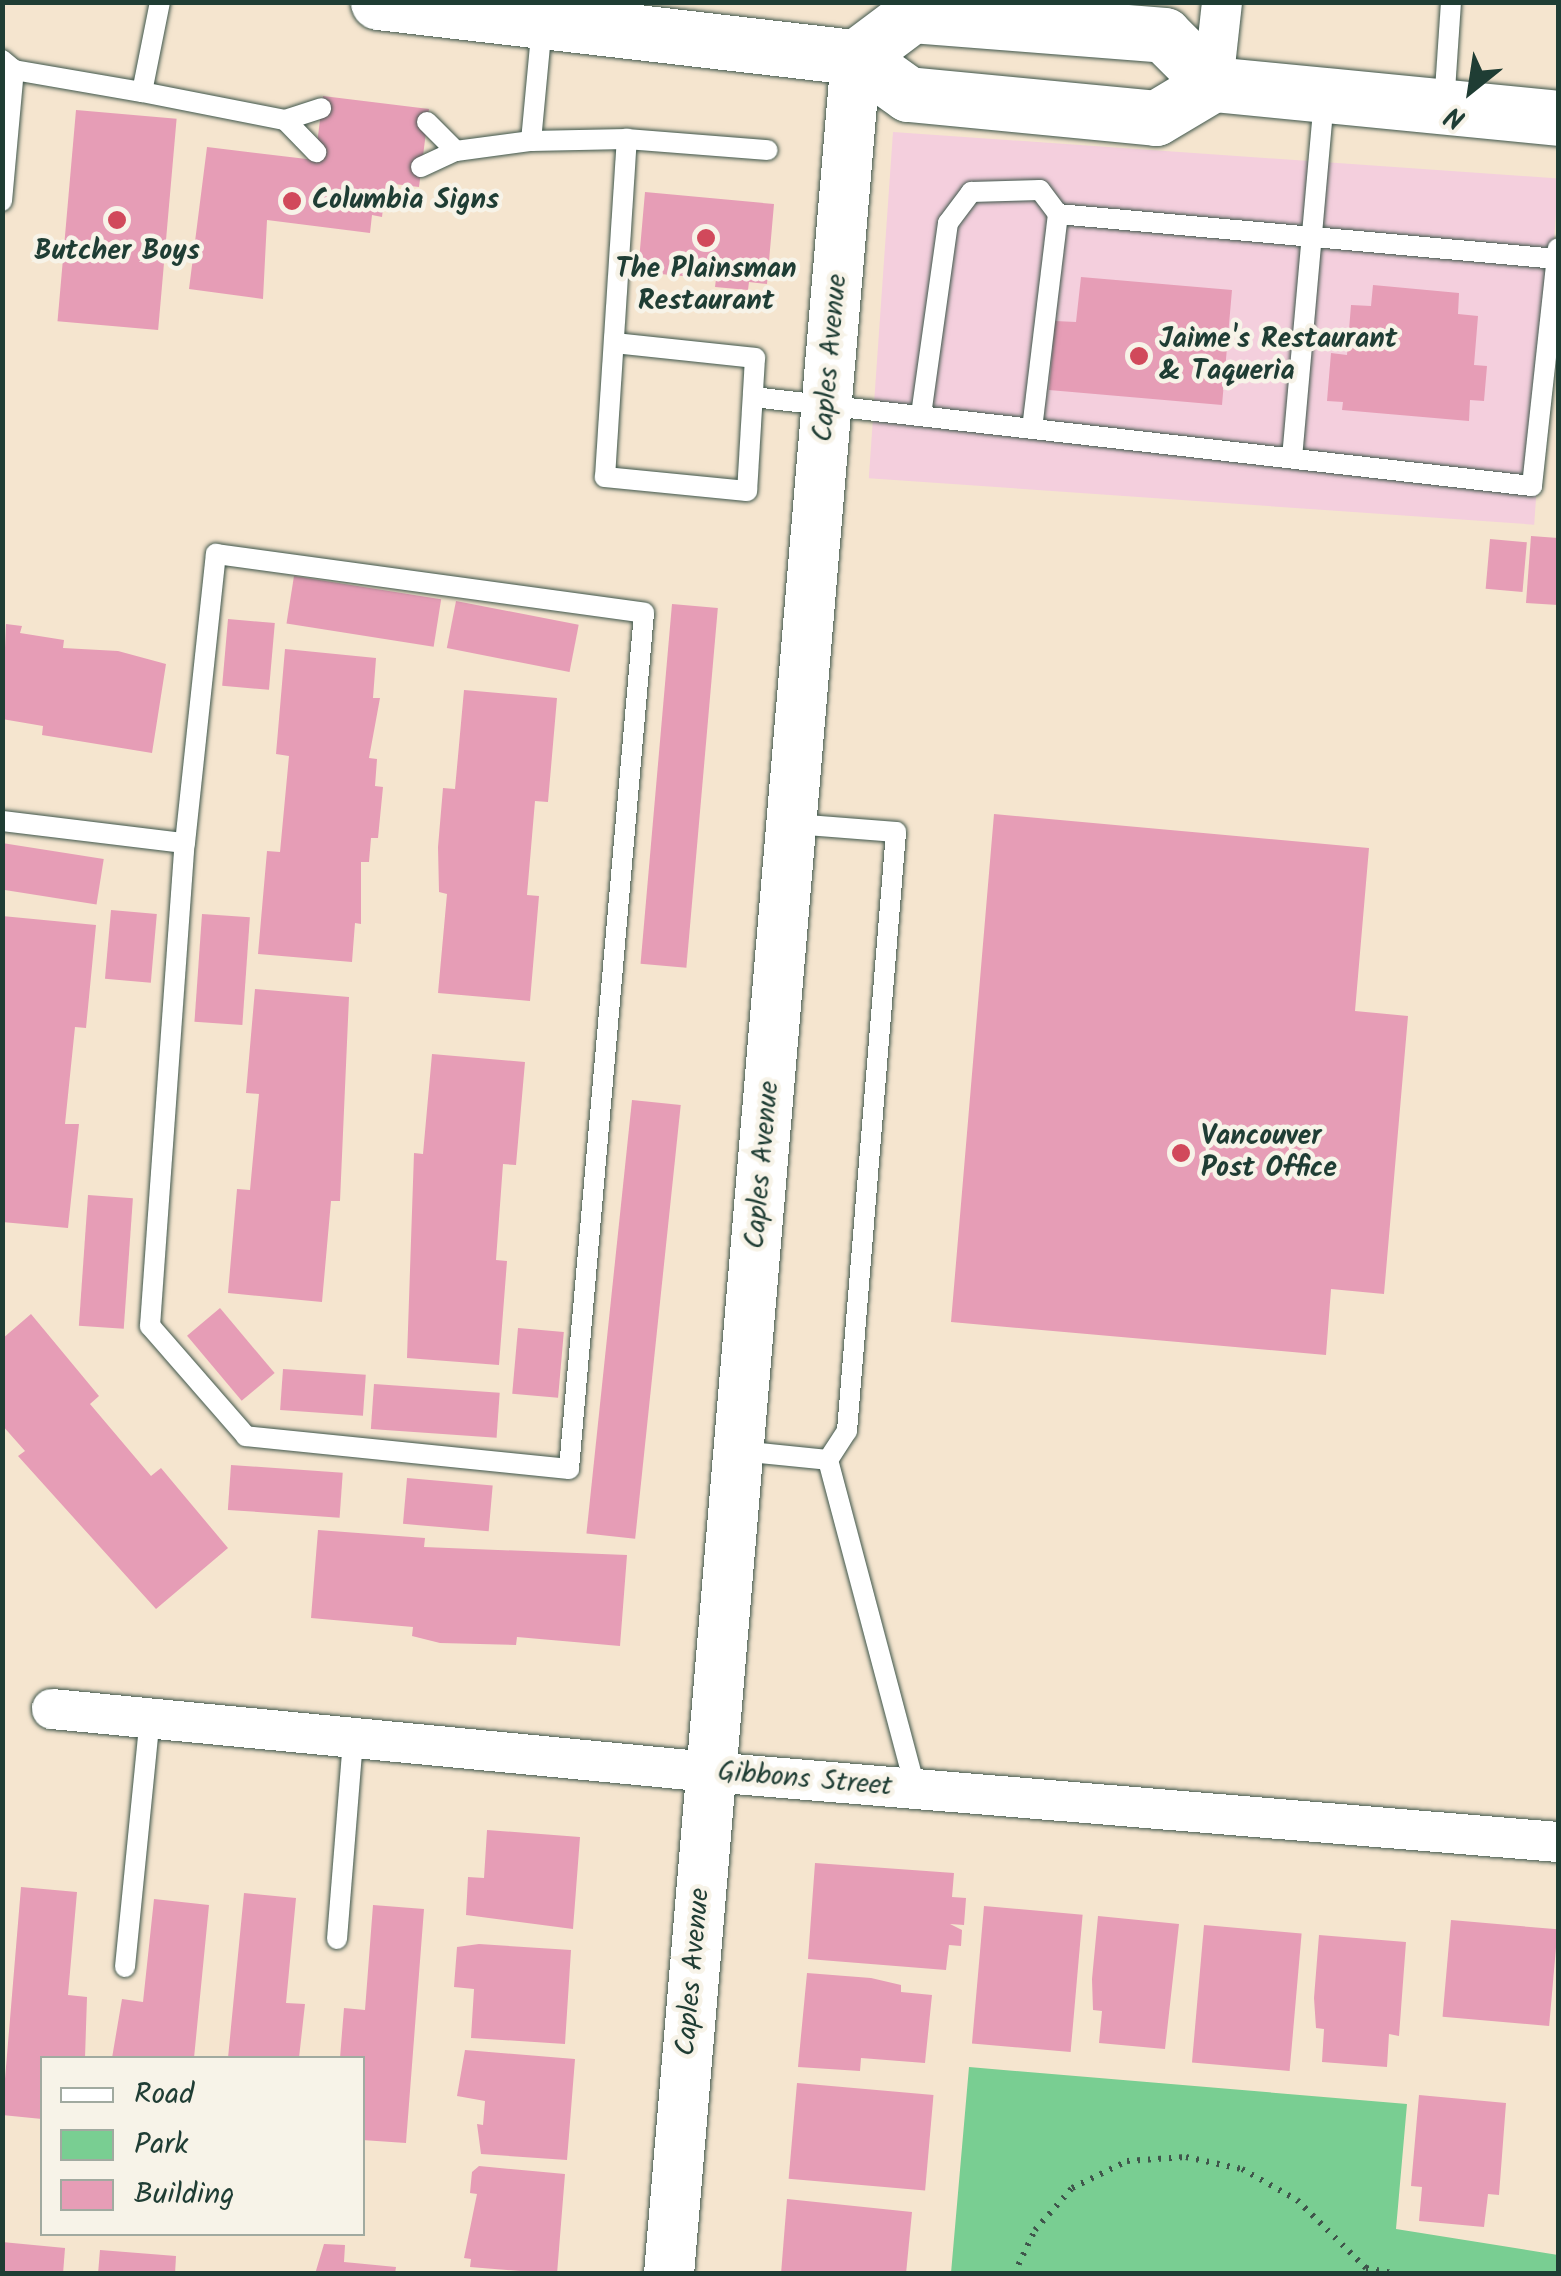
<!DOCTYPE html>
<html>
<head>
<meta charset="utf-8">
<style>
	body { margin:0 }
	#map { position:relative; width:1561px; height:2276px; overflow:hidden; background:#f5e5cf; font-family:Kalam,sans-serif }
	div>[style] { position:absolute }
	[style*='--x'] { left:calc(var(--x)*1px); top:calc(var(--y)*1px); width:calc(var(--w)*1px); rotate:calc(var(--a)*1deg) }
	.built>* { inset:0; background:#f4cfdd; transform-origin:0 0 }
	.green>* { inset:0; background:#79ce92 }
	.building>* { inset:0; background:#e69db6; transform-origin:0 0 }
	.path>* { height:6px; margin-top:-3px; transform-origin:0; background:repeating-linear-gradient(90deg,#3f564b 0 2.5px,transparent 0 10.5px) }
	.roads { filter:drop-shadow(0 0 2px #3f564b) drop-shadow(0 0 2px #3f564b) }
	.service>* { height:20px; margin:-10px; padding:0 10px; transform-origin:10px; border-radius:10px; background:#fff }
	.minor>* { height:40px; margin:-20px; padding:0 20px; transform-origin:20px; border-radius:20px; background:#fff }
	.tertiary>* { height:50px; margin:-25px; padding:0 25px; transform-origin:25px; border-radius:25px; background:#fff }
	.secondary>* { height:55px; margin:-27.5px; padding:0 27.5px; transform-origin:27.5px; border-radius:27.5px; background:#fff }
	.dots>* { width:28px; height:28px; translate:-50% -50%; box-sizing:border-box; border:5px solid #f7f3e8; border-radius:50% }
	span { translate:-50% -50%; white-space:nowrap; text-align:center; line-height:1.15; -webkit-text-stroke:9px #f7f3e8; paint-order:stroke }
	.poi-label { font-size:28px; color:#1f3d34; font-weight:700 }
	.left { translate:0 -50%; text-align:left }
	.street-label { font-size:28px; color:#1f3d34 }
	.frame { position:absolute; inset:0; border:5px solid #1f3d34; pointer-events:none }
	.legend { position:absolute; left:40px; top:2056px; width:325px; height:180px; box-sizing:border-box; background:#f7f3e8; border:2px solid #a1aaa0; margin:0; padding:12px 18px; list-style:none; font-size:30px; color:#1f3d34 }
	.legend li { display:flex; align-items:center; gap:20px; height:50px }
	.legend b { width:50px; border:2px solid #a1aaa0 }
	.north { position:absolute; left:1421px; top:40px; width:100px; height:100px; -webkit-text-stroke:8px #f7f3e8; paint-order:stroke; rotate:210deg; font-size:28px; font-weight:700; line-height:40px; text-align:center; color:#1f3d34 }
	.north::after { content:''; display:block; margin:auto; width:35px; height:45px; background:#1f3d34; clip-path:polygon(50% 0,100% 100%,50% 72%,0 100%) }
</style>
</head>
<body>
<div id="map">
	<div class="built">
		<i style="left:893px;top:132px;width:667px;height:347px;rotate:4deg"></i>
	</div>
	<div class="green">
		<i style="clip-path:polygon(969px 2067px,1407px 2104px,1396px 2229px,1558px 2255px,1558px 2273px,951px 2273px)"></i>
	</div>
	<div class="building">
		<i style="clip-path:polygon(323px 96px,429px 109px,419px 187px,386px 183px,382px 217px,372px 215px,370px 233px,267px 220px,263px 299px,189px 289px,207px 147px,315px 160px)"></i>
		<i style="left:76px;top:110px;width:101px;height:212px;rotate:5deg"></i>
		<i style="clip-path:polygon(645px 192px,774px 204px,767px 284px,749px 282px,748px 290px,715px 287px,716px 279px,638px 272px)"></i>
		<i style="clip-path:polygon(1081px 277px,1232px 290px,1222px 405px,1049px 390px,1055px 321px,1076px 322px)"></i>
		<i style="clip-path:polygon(1373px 285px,1459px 293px,1458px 314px,1478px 316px,1474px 365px,1487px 366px,1484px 401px,1470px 400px,1469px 421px,1342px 410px,1343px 402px,1327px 401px,1331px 353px,1347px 355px,1351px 305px,1371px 306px)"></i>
		<i style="clip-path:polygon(1531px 536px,1558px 538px,1558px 605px,1526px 603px)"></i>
		<i style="left:1490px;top:539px;width:37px;height:50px;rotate:5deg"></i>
		<i style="left:294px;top:576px;width:149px;height:48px;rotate:9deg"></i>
		<i style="left:456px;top:601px;width:125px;height:48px;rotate:11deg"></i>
		<i style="left:672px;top:604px;width:46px;height:361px;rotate:5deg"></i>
		<i style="left:228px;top:619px;width:47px;height:67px;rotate:5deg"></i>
		<i style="clip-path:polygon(6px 624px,22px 626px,20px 633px,64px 640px,63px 648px,118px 651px,166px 664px,152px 753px,42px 735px,43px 726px,2px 719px)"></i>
		<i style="clip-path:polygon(285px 649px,376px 658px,373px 698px,380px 698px,369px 758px,377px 759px,375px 786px,383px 787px,378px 838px,371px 838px,369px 862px,361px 862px,361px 924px,355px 923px,352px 962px,258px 954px,267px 851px,280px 852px,289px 756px,276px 754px)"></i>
		<i style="clip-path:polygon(464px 690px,557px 698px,548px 802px,535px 801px,527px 895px,539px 896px,530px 1001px,438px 993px,447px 894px,439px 892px,438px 847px,443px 788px,455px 789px)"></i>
		<i style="clip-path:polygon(994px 814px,1369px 848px,1355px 1011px,1408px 1016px,1384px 1294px,1331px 1289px,1326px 1355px,951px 1322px)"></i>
		<i style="left:2px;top:843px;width:103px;height:46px;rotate:9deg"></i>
		<i style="left:111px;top:910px;width:46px;height:69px;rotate:5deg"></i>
		<i style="left:202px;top:914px;width:48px;height:108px;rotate:4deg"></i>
		<i style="clip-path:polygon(2px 916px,96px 925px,86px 1028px,75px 1027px,65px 1124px,79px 1124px,68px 1228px,2px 1222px)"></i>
		<i style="clip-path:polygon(255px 989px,349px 997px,340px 1201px,331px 1201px,322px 1302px,228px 1293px,237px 1189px,250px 1190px,259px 1094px,246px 1093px)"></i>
		<i style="clip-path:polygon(432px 1054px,525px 1062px,516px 1165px,503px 1164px,496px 1260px,507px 1261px,499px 1365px,407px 1358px,414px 1153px,423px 1154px)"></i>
		<i style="left:632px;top:1100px;width:49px;height:436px;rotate:6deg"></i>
		<i style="left:88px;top:1195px;width:45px;height:131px;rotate:4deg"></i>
		<i style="left:220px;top:1308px;width:85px;height:43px;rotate:50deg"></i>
		<i style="clip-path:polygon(31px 1314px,99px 1396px,90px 1404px,151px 1476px,161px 1468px,228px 1548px,156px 1609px,18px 1456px,25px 1451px,2px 1425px,2px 1339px)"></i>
		<i style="left:518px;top:1328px;width:46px;height:66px;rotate:5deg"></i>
		<i style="left:283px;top:1369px;width:83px;height:41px;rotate:4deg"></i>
		<i style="left:374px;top:1384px;width:126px;height:45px;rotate:4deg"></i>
		<i style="left:231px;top:1465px;width:112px;height:45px;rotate:4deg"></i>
		<i style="left:407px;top:1478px;width:86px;height:46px;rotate:5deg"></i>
		<i style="clip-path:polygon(318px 1530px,425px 1538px,424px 1547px,627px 1555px,620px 1646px,517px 1637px,516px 1645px,440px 1643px,412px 1636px,413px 1627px,311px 1618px)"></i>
		<i style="clip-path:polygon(487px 1830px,580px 1837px,573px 1929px,466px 1915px,468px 1877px,484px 1878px)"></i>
		<i style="clip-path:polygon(815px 1863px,954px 1873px,952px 1897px,966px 1898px,964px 1925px,950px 1924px,962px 1930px,961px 1946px,949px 1945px,946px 1970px,808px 1959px)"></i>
		<i style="clip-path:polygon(21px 1887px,77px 1892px,68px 1995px,87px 1997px,85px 2058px,42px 2058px,42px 2119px,2px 2115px)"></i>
		<i style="clip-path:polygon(244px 1893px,296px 1898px,286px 2003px,305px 2004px,299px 2058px,228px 2058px)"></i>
		<i style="clip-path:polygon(154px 1899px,209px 1905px,194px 2058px,112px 2058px,122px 1999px,143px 2002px)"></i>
		<i style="clip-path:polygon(373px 1905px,424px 1909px,406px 2143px,362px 2140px,362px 2058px,340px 2058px,344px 2008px,365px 2010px)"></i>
		<i style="left:984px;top:1906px;width:99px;height:138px;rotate:5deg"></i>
		<i style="clip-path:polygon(1098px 1916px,1179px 1924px,1165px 2049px,1099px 2043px,1102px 2011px,1093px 2010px,1092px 1979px)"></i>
		<i style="left:1451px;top:1920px;width:107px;height:97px;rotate:5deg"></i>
		<i style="left:1204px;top:1925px;width:98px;height:138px;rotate:5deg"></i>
		<i style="clip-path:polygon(1319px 1935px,1406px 1942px,1399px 2036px,1389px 2034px,1387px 2067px,1322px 2062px,1324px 2029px,1316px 2028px,1314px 1998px)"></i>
		<i style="clip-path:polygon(479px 1944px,571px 1950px,565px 2044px,471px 2038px,474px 1989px,454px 1987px,457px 1947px)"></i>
		<i style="clip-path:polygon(807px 1973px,871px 1978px,901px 1985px,901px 1992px,932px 1995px,925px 2063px,861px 2058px,860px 2071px,798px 2067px)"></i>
		<i style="clip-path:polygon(465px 2050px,575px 2059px,567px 2160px,481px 2154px,477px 2124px,483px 2125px,485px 2101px,457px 2096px)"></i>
		<i style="left:797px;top:2083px;width:137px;height:96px;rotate:5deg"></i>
		<i style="clip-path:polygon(1419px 2095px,1506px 2103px,1499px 2195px,1488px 2194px,1484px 2227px,1419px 2221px,1422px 2187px,1411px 2186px)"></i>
		<i style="clip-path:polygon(479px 2166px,565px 2174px,557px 2274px,470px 2267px,471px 2259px,464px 2258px,477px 2194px,470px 2193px,472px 2172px)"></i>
		<i style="clip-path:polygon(787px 2199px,912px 2212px,906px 2274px,781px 2274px)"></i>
		<i style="clip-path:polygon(2px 2242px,65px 2248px,63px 2274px,2px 2274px)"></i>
		<i style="clip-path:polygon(324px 2244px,345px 2245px,344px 2262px,396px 2267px,395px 2274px,315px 2274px)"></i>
		<i style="clip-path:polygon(100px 2250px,176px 2256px,175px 2274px,98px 2274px)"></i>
	</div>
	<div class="path">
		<i style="--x:1014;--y:2274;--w:49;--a:-64.5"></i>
		<i style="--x:1035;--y:2230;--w:56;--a:-48.6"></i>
		<i style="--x:1072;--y:2188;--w:61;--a:-26.1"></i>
		<i style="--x:1127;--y:2161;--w:59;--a:-3.9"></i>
		<i style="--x:1186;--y:2157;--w:57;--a:12.1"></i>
		<i style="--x:1242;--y:2169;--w:63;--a:29.4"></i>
		<i style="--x:1297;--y:2200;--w:97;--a:44.6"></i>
		<i style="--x:1366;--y:2268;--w:33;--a:11"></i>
	</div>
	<div class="roads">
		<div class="service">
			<i style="--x:2;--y:60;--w:16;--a:40"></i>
			<i style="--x:14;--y:70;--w:130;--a:9.8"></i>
			<i style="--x:142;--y:92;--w:92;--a:-78.7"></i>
			<i style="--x:142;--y:92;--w:146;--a:11.1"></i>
			<i style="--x:285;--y:120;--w:38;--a:-18"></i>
			<i style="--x:1444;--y:105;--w:103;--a:-86.1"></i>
			<i style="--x:285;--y:120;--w:45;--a:45.9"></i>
			<i style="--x:427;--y:122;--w:41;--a:45"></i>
			<i style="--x:456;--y:151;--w:76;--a:-7.6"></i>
			<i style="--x:531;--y:141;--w:117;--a:-84.6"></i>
			<i style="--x:531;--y:141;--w:96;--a:-1.2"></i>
			<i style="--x:627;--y:139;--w:141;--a:4.5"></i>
			<i style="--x:421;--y:167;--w:38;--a:-25"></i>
			<i style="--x:2;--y:201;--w:132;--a:-84.8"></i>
			<i style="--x:1058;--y:214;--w:501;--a:5.15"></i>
			<i style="--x:615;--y:343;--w:141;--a:6.1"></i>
			<i style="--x:755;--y:358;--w:133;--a:93.4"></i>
			<i style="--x:747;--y:491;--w:143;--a:-174.4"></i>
			<i style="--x:605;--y:477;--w:339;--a:-86.3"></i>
			<i style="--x:753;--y:397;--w:784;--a:6.52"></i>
			<i style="--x:1532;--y:486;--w:239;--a:-83.8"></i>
			<i style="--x:921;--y:415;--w:194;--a:-82"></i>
			<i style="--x:948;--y:223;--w:39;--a:-53"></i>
			<i style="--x:971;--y:192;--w:69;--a:-1.7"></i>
			<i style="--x:1040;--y:190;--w:30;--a:53"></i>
			<i style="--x:1058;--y:214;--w:216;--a:96.9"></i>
			<i style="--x:1292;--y:458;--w:363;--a:-84.9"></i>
			<i style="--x:216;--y:554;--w:432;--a:7.8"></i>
			<i style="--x:644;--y:613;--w:859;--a:95.01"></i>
			<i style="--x:569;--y:1469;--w:325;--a:-174.2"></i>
			<i style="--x:246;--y:1436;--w:146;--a:-131.1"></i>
			<i style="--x:150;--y:1326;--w:484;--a:-85.9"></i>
			<i style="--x:185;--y:843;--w:291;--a:-83.9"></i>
			<i style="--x:2;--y:821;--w:184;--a:6.9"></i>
			<i style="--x:740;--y:1451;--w:88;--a:5.8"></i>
			<i style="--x:828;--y:1460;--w:35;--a:-57"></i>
			<i style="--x:847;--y:1431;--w:601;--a:-85.32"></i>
			<i style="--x:896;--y:832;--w:102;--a:-175.5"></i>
			<i style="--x:828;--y:1460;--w:339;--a:75.1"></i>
			<i style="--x:337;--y:1939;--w:202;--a:-85.4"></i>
			<i style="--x:125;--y:1967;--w:250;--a:-84.3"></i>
		</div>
		<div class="minor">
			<i style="--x:1213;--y:84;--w:82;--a:-83.7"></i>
			<i style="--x:52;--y:1709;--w:661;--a:5.47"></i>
			<i style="--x:710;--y:1772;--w:851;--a:4.72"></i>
		</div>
		<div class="tertiary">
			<i style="--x:669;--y:2274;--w:2225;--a:-85.18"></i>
		</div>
		<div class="secondary">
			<i style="--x:378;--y:2;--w:481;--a:6.6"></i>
			<i style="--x:856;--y:57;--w:64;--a:35.4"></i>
			<i style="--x:908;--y:94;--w:249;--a:5.5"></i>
			<i style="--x:1156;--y:118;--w:66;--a:-30.8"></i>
			<i style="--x:1213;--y:84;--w:347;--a:5.6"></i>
			<i style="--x:856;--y:57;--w:70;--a:-36.9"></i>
			<i style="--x:912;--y:15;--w:253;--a:4.5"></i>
			<i style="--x:1164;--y:35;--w:69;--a:45"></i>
		</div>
	</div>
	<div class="dots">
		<i style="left:292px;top:201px;background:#d1495b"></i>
		<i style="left:117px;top:220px;background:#d1495b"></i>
		<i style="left:706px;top:238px;background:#d1495b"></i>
		<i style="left:1139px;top:356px;background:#d1495b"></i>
		<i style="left:1181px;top:1153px;background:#d1495b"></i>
	</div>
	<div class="poi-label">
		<span class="left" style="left:312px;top:201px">Columbia Signs</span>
		<span style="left:117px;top:252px">Butcher Boys</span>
		<span style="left:706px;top:286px">The Plainsman<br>Restaurant</span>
		<span class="left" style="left:1159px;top:356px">Jaime's Restaurant<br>&amp; Taqueria</span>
		<span class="left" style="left:1201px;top:1153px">Vancouver<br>Post Office</span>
	</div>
	<div class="street-label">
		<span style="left:831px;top:358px;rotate:-85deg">Caples Avenue</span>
		<span style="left:763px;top:1165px;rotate:-85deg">Caples Avenue</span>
		<span style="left:805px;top:1780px;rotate:5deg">Gibbons Street</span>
		<span style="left:694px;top:1972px;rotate:-85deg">Caples Avenue</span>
	</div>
	<div class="frame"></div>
	<ul class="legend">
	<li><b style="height:12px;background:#fff"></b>Road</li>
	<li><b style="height:28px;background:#79ce92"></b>Park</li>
	<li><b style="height:28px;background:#e69db6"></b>Building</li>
	</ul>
	<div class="north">N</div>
</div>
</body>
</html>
